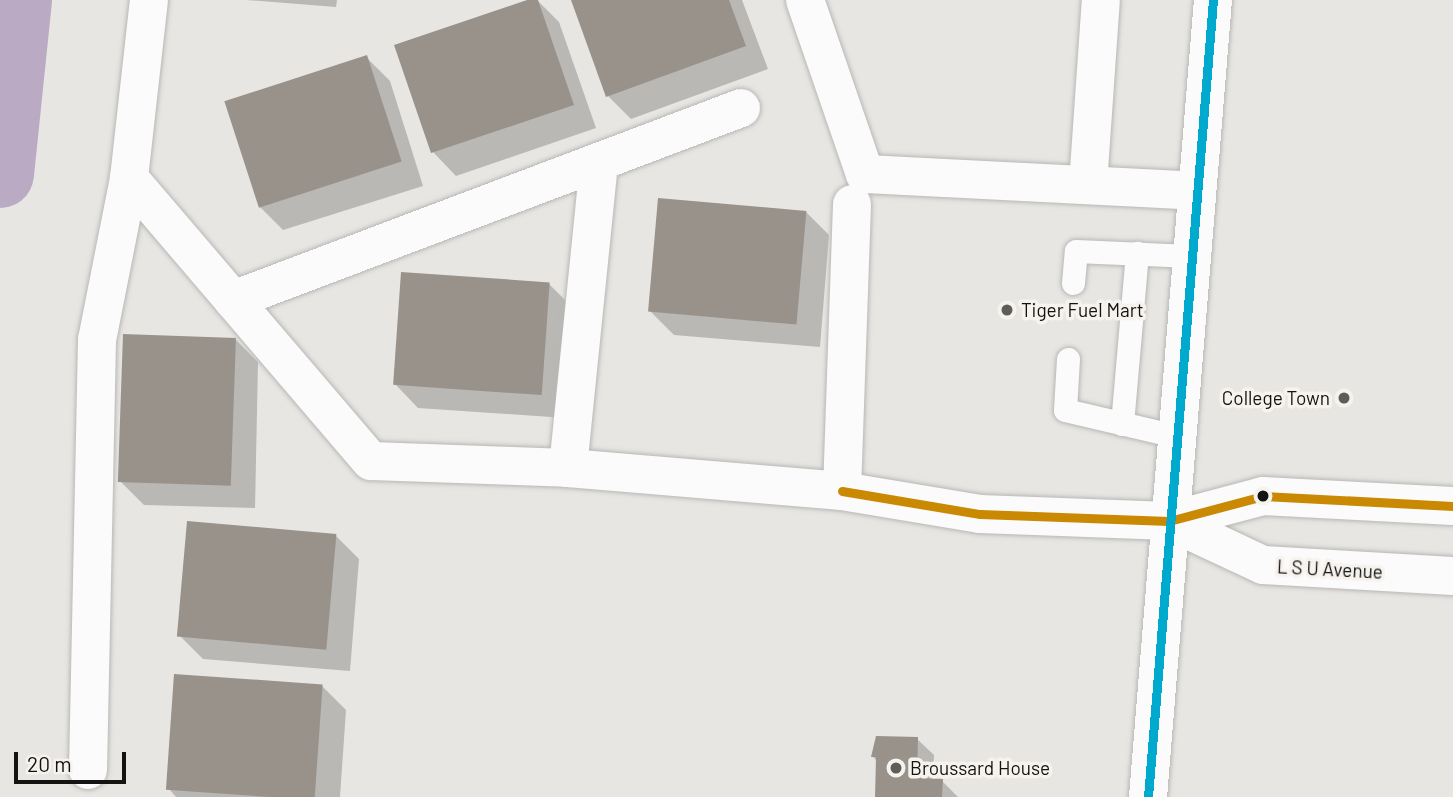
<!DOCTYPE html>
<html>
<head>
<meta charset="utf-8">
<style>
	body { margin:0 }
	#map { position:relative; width:1453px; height:797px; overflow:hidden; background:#e8e6e3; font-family:Barlow,sans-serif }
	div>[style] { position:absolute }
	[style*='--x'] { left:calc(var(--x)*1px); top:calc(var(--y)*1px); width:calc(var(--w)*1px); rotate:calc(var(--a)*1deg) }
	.shadow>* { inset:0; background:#0003 }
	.river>* { height:68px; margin:-34px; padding:0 34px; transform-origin:34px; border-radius:34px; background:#baaac4 }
	.building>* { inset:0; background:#98928b; transform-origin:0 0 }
	.roads { filter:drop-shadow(0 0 2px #b8b7b5) drop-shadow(0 0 2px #b8b7b5) }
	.lane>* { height:23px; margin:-11.5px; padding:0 11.5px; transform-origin:11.5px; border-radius:11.5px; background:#fcfbfb }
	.street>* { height:38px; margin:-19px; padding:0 19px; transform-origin:19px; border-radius:19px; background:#fcfbfb }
	.secondary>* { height:38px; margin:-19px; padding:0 19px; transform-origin:19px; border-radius:19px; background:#fcfbfb }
	.bus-1>* { height:9px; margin:-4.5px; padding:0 4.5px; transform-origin:4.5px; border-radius:4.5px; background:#ca8903 }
	.bus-2>* { height:9px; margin:-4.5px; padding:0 4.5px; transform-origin:4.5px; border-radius:4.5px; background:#00a9ce }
	.dots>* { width:19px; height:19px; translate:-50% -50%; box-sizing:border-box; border:4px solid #f6f3ef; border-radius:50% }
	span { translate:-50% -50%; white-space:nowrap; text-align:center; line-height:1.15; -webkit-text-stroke:7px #f6f3ef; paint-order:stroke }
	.poi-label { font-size:19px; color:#141311 }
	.left { translate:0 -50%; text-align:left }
	.right { translate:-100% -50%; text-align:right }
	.street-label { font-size:19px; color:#141311 }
	.scale { position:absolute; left:14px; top:752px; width:112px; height:32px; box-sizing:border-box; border:4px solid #141311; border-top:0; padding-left:9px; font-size:21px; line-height:24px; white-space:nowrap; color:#141311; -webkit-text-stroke:5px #f6f3ef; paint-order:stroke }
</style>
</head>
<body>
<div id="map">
	<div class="shadow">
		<i style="clip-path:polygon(246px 0,337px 0,336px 7px)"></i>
		<i style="clip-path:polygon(537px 0,559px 22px,596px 128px,456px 176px,433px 152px,396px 47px)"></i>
		<i style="clip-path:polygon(573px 0,742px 0,768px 69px,631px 119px,608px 96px)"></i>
		<i style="clip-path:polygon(366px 57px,390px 81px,423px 186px,283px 230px,260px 207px)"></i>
		<i style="clip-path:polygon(806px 212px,829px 235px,820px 347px,674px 335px,650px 311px)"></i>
		<i style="clip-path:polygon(549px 284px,572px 307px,565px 418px,418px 408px,395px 384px)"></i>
		<i style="clip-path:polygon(235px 339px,258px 362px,255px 508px,144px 505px,121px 482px)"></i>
		<i style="clip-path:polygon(336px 536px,359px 559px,350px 671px,203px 659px,180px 636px)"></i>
		<i style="clip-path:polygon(322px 686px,346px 710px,340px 797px,176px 797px,169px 789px)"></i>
		<i style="clip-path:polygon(917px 739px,934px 755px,933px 781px,942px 781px,958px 797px,876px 797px,877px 761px,873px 757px)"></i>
	</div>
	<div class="river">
		<i style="--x:0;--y:174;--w:175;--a:-84.1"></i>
	</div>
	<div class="building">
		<i style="clip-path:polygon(527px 0,538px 0,574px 105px,431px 153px,394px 45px)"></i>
		<i style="clip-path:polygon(571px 0,729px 0,746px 46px,606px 97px)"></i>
		<i style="left:367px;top:55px;width:112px;height:150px;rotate:72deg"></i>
		<i style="left:658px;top:198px;width:149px;height:114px;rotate:5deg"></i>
		<i style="left:401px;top:272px;width:149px;height:113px;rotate:4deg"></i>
		<i style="left:123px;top:334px;width:113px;height:148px;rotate:2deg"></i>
		<i style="left:187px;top:521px;width:150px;height:116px;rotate:5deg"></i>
		<i style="left:174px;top:674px;width:149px;height:116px;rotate:4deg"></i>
		<i style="clip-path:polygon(876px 736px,918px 737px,917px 778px,943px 779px,942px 797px,875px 797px,876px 757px,871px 757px)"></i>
	</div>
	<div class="roads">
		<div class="lane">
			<i style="--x:1073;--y:283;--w:32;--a:-85"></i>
			<i style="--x:1076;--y:251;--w:115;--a:2.5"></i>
			<i style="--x:1068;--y:359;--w:51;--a:93.4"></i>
			<i style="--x:1065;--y:410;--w:114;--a:13.2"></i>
			<i style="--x:1122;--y:424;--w:172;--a:-85"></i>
		</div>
		<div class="street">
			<i style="--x:805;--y:0;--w:184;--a:71"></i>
			<i style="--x:865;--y:174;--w:332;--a:2.9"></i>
			<i style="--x:129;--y:178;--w:372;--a:49.5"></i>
			<i style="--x:371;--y:461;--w:197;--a:2"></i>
			<i style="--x:568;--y:468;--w:275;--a:4.8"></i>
			<i style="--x:842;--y:491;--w:287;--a:-88"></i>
			<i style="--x:1088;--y:184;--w:184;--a:-86"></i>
			<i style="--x:233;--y:300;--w:543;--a:-20.7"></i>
			<i style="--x:568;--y:468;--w:308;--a:-84.2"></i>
			<i style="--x:842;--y:491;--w:140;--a:9.5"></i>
			<i style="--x:980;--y:514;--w:189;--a:2.1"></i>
			<i style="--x:88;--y:770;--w:430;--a:-88.8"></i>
			<i style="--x:97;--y:340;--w:165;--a:-78.8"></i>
			<i style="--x:129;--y:178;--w:179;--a:-83.6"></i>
		</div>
		<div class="secondary">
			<i style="--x:1169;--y:521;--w:104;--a:25.1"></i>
			<i style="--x:1263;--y:565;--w:190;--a:3.3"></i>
			<i style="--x:1169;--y:521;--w:97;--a:-14.9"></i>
			<i style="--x:1263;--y:496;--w:190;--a:3"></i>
			<i style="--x:1148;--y:797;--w:800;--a:-85.34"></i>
		</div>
	</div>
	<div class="bus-1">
		<i style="--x:842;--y:491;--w:140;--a:9.5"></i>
		<i style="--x:980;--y:514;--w:189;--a:2.1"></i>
		<i style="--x:1169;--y:521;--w:97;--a:-14.9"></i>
		<i style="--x:1263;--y:496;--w:190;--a:3"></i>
	</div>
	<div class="bus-2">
		<i style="--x:1148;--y:797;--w:800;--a:-85.34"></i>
	</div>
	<div class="dots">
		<i style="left:1007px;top:310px;background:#5e5d5a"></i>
		<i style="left:1344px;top:398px;background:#5e5d5a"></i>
		<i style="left:1263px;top:496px;background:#141311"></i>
		<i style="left:896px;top:768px;background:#5e5d5a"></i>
	</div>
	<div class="poi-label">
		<span class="left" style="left:1021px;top:310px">Tiger Fuel Mart</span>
		<span class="right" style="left:1330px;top:398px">College Town</span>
		<span class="left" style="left:910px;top:768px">Broussard House</span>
	</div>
	<div class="street-label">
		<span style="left:1330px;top:569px;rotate:3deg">L S U Avenue</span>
	</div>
	<div class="scale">20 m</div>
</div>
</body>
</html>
